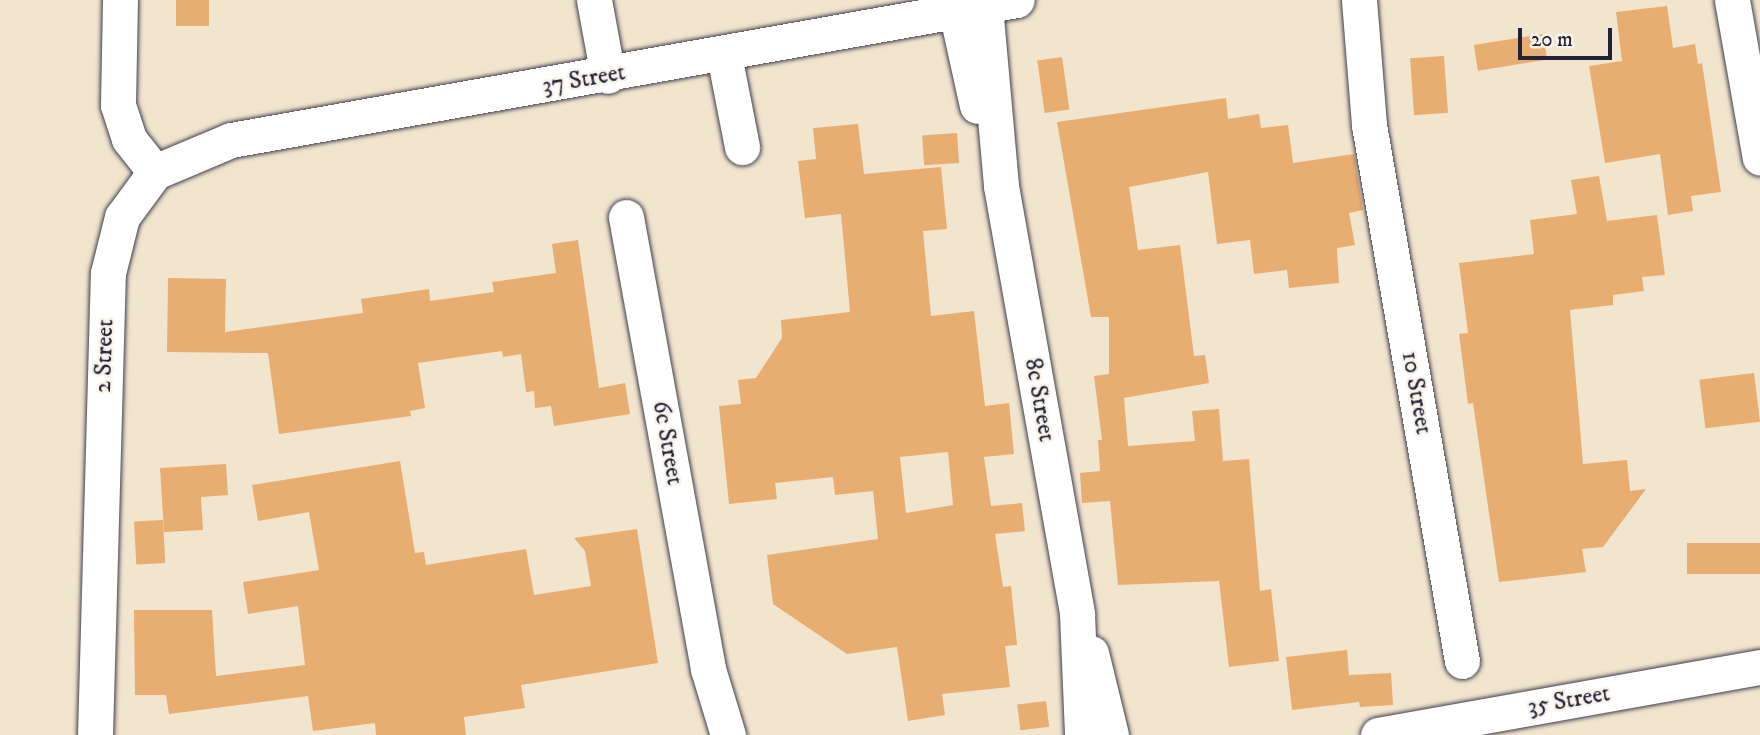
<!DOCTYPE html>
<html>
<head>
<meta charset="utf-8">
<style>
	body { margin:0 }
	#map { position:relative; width:1760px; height:735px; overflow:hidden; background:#f2e5cd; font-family:"IM FELL DW Pica",serif }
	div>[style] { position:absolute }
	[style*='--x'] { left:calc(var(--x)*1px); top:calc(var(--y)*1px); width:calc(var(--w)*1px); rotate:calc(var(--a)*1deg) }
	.building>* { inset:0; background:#e8ad70; transform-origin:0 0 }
	.roads { filter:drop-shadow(0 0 2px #413f51) drop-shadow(0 0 2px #413f51) }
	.minor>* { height:35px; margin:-17.5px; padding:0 17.5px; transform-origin:17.5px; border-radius:17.5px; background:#fff }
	span { translate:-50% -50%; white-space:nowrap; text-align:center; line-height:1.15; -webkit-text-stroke:5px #f7f3e8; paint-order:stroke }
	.street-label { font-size:24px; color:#22223b }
	.scale { position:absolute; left:1518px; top:28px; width:94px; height:32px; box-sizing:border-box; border:4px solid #22223b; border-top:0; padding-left:9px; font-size:21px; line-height:24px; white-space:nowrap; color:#22223b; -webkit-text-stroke:5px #f7f3e8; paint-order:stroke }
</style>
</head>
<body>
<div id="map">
	<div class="building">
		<i style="left:176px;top:0;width:33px;height:26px"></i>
		<i style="clip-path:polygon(1667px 6px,1673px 48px,1695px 44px,1698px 64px,1702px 63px,1721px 192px,1691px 196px,1693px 211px,1668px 215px,1660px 154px,1605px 163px,1589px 66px,1622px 61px,1616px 12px)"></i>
		<i style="left:1543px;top:34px;width:26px;height:70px;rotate:81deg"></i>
		<i style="left:1444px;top:56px;width:57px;height:34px;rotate:86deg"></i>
		<i style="left:1062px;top:57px;width:53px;height:25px;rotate:82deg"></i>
		<i style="clip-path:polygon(1226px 98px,1228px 119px,1259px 114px,1261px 128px,1288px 125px,1293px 163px,1354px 154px,1363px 210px,1349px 213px,1355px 245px,1337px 248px,1339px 283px,1289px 288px,1287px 270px,1254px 274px,1250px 240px,1217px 244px,1208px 172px,1129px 187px,1138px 250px,1180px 245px,1194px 356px,1205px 355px,1209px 383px,1124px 398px,1128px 446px,1195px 441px,1192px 411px,1219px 409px,1223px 461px,1249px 459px,1260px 591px,1271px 589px,1279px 661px,1229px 667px,1219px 581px,1118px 585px,1110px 501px,1082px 503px,1080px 473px,1100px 471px,1098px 440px,1102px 440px,1094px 376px,1109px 374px,1109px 317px,1091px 317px,1057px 122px)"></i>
		<i style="clip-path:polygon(evenodd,858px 124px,864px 174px,941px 167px,947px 229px,923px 231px,931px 316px,974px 311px,985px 406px,1009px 403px,1014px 454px,984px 457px,991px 506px,1022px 503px,1025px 531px,995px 534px,1003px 587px,1011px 586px,1017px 645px,1005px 646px,1010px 687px,942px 694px,945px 715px,908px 721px,897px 647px,847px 654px,773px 604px,767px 555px,878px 539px,873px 491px,835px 495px,833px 477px,775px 483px,777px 499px,729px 504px,719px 406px,741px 404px,738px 380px,756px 378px,782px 338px,781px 320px,850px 312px,841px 214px,805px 218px,798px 161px,816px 159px,813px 128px,858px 124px,948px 452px,953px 505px,906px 513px,900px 457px,948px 452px)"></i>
		<i style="left:957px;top:133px;width:30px;height:35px;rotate:86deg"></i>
		<i style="clip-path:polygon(1599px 176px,1607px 221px,1657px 215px,1665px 275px,1642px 277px,1644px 291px,1613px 295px,1613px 305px,1570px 310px,1583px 464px,1627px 460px,1630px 491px,1646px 489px,1603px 547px,1582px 549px,1586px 572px,1499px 582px,1473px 403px,1468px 404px,1459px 334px,1468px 333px,1459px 263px,1534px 254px,1530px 220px,1577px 214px,1571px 180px)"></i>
		<i style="clip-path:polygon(578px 240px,599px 388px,625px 383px,630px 414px,554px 426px,551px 406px,535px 408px,534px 391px,526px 392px,521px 354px,503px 357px,502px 351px,418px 363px,425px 408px,410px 411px,411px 416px,279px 434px,268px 353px,167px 352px,168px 278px,226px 279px,225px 332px,363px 313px,361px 299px,429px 289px,430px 301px,494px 292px,492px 282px,556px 273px,552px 244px)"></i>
		<i style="left:1754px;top:373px;width:49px;height:55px;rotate:83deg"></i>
		<i style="clip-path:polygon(400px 461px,415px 553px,424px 552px,426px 565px,526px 549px,534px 595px,591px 586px,585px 551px,574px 538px,637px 529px,658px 663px,521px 685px,525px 708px,464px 717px,466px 735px,376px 735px,375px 723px,313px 731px,308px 696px,169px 714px,166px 695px,135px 695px,134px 610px,212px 610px,216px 676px,305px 665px,298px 606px,248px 614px,243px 582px,319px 570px,309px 512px,258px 521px,252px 485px)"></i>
		<i style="clip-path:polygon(226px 464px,228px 495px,201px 497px,203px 530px,164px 532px,160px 468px)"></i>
		<i style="left:163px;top:520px;width:43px;height:29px;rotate:87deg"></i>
		<i style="left:1760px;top:543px;width:31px;height:73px;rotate:90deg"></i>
		<i style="clip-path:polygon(1347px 650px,1349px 675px,1391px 673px,1393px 705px,1360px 707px,1359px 702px,1292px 710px,1286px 657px)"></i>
		<i style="left:1046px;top:701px;width:26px;height:29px;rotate:83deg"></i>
	</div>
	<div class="roads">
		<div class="minor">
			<i style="--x:120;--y:0;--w:105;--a:91.1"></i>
			<i style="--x:118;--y:105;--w:36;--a:72"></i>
			<i style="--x:129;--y:139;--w:42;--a:51.8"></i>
			<i style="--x:594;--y:0;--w:77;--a:79.6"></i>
			<i style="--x:1359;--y:0;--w:125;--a:85.4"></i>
			<i style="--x:1369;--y:125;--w:544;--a:80.16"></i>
			<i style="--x:1732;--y:0;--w:160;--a:80"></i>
			<i style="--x:985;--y:6;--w:181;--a:84.9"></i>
			<i style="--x:1001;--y:186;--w:435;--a:79.9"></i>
			<i style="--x:1077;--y:614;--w:121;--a:87.6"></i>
			<i style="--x:956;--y:11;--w:97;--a:77.5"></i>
			<i style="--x:724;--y:55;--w:94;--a:78.9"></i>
			<i style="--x:626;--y:217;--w:459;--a:79.7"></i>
			<i style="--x:708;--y:669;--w:69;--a:73.1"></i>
			<i style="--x:1091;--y:653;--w:84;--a:76.3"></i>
			<i style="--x:95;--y:735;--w:462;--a:-88.4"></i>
			<i style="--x:108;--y:273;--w:58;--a:-76"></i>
			<i style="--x:122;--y:217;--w:56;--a:-53.7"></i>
			<i style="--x:155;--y:172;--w:82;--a:-22.8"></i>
			<i style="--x:231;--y:140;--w:798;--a:-10.1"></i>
			<i style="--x:1378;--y:735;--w:388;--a:-10.1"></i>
		</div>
	</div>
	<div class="street-label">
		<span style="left:584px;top:80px;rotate:-10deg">37 Street</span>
		<span style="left:105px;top:356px;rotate:-88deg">2 Street</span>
		<span style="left:1416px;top:393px;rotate:80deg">10 Street</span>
		<span style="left:1039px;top:400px;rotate:80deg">8c Street</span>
		<span style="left:667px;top:443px;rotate:80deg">6c Street</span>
		<span style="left:1569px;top:701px;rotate:-10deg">35 Street</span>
	</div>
	<div class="scale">20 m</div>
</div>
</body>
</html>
